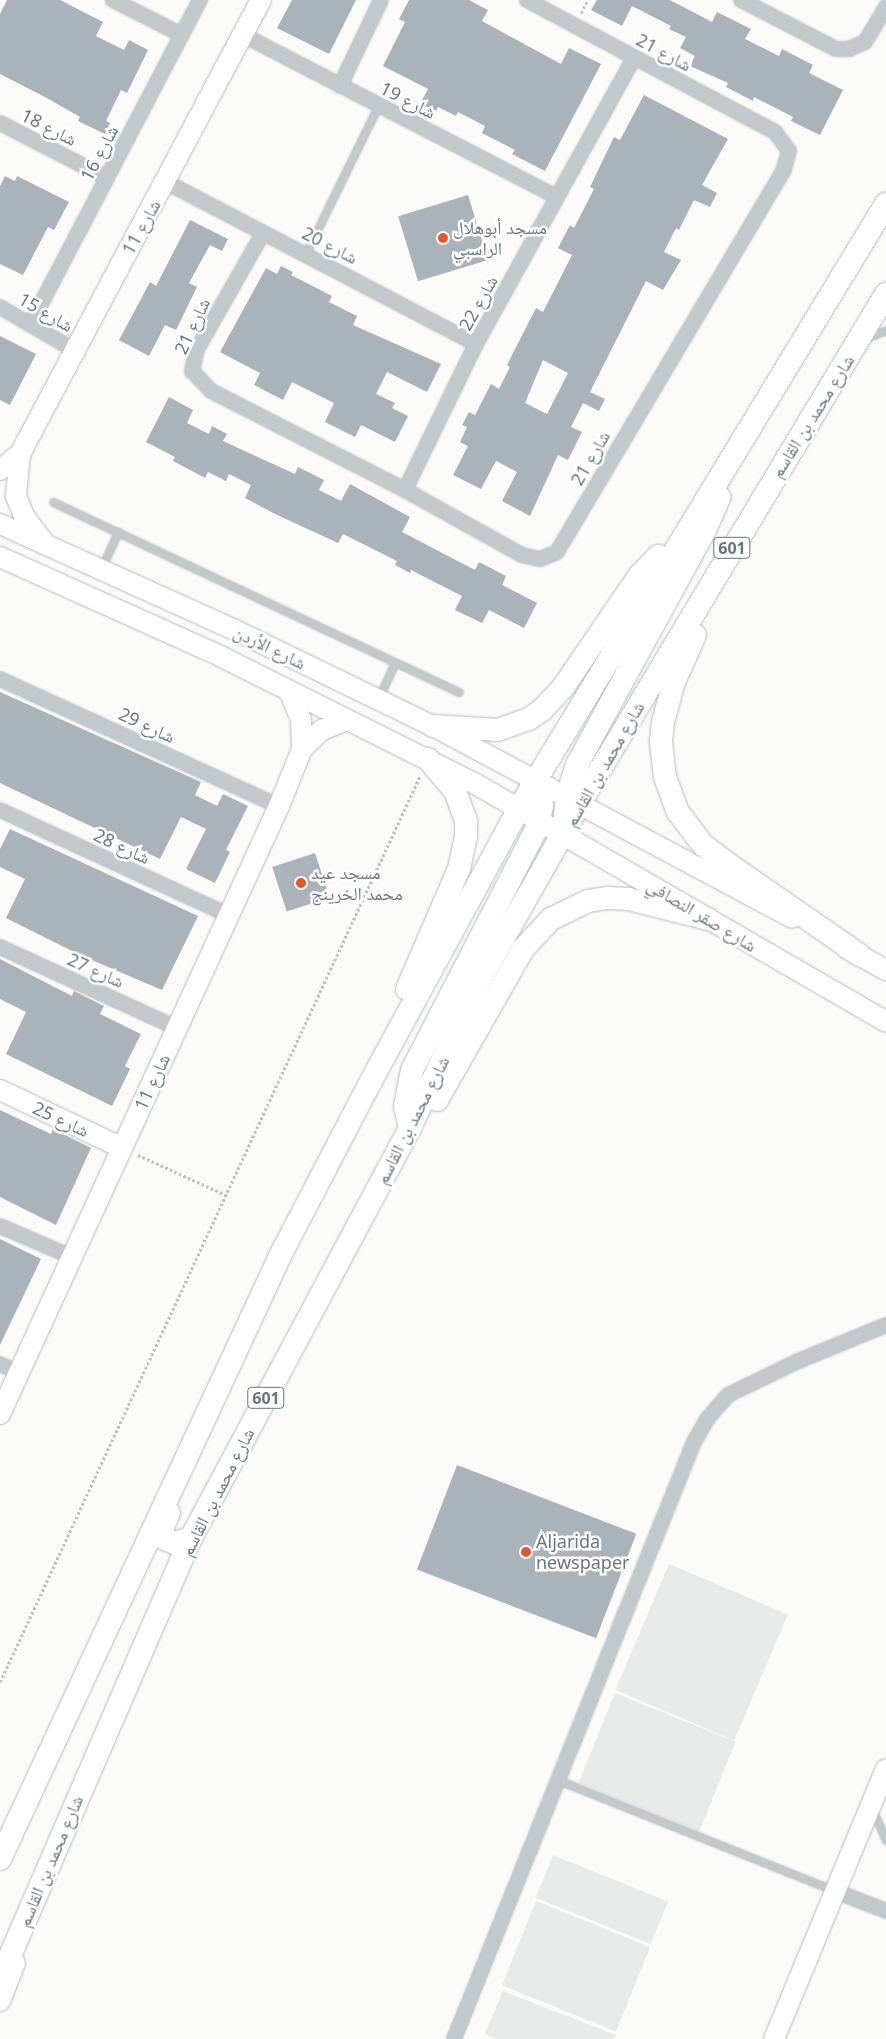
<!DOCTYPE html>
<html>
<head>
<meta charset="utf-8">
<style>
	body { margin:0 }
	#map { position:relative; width:886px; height:2039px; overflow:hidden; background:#fafaf8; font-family:"Noto Sans","Noto Naskh Arabic",sans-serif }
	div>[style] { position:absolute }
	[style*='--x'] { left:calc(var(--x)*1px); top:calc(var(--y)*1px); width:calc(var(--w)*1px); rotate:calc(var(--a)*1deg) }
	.built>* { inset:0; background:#e8e9e9; transform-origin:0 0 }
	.building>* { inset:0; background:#aab3b9; transform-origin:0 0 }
	.path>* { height:2.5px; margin-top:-1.25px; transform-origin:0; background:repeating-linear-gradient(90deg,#bbbfc2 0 2.5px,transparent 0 5px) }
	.roads { filter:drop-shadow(0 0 1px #b3babf) drop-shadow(0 0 1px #b3babf) }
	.lane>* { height:7px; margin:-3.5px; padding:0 3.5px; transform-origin:3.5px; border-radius:3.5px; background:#c3c8cc }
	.street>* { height:14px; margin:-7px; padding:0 7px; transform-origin:7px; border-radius:7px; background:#c3c8cc }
	.secondary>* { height:20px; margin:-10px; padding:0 10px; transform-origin:10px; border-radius:10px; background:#fff }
	.primary>* { height:22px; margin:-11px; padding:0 11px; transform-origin:11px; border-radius:11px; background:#fff }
	.dots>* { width:14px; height:14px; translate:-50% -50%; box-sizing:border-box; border:2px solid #fff; border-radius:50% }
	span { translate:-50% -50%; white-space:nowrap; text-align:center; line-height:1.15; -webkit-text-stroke:5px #fff; paint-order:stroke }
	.shield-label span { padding:1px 4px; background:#fff; border:1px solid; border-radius:4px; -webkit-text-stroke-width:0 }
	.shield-label { font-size:16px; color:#657683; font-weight:700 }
	.street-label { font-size:18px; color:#657683 }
	.poi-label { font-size:18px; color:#657683 }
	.left { translate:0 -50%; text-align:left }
</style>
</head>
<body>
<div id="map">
	<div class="built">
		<i style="left:669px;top:1564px;width:129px;height:137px;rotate:23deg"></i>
		<i style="left:615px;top:1693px;width:130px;height:97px;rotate:22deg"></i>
		<i style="left:553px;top:1855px;width:124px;height:46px;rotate:22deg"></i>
		<i style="left:536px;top:1901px;width:123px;height:91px;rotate:22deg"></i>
		<i style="clip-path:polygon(503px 1991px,616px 2035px,614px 2039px,497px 2039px,485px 2034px)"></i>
	</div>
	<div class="building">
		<i style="clip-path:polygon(7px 0,60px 0,103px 22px,96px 36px,124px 50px,129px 40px,148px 50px,127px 93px,121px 90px,106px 121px,110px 123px,105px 134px,78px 121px,80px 117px,45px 97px,0 74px,0 14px)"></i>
		<i style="clip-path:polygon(292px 0,356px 0,329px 54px,277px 28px)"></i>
		<i style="clip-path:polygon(409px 0,469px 0,488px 10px,482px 21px,561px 64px,569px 48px,601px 64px,545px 171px,512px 154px,515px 150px,482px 133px,485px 126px,458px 112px,456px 116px,438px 107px,436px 111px,420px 104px,428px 89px,383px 66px,405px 22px,399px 19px)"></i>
		<i style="clip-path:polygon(597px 0,670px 0,712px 22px,717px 12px,751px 29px,745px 39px,779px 56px,782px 49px,813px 65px,809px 73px,843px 90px,820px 135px,791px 121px,793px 117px,754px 97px,753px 101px,726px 87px,728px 83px,690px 66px,695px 56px,680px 48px,686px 37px,669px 29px,671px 26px,632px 6px,622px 26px,591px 10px)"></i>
		<i style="clip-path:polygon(evenodd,644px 95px,728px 139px,702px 185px,717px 193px,710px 207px,694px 200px,679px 230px,676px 228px,664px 252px,681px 260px,663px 290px,646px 281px,590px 392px,605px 399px,599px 411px,583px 403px,571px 427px,582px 432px,568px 460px,558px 455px,530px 516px,502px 501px,517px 472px,496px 461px,481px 489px,453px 475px,468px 446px,460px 442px,467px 427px,462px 425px,469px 412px,475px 415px,491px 384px,499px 389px,510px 367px,507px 365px,536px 308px,543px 312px,572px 255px,558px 248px,570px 225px,574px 228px,594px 189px,590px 187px,614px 137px,620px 140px,644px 95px,543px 360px,568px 373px,547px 414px,525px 403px,543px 360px)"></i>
		<i style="clip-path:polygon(5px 176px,15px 181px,17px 176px,69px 202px,54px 230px,48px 227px,23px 275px,0 264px,0 186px)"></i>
		<i style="left:468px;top:195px;width:68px;height:73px;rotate:73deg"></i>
		<i style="clip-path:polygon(190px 220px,228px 239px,222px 251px,210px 245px,189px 283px,197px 287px,176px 330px,165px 325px,149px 356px,119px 340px,150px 282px,156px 286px)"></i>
		<i style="clip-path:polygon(281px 266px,293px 272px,291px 275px,332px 296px,329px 302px,357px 316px,353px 325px,441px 364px,427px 392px,387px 372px,376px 394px,395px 403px,392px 408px,408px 416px,395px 442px,361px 425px,355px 437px,325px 422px,334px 403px,292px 382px,283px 400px,254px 385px,260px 373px,220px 352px,266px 268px,277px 274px)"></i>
		<i style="clip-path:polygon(0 336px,36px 354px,10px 405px,0 400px)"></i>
		<i style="clip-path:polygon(169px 397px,193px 410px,187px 423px,209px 434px,212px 426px,227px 434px,223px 441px,295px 474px,298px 467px,324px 480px,319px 490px,341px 501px,350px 484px,410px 517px,402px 532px,475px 570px,479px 562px,506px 576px,502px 585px,537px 603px,524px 628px,489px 610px,482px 623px,455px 610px,462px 596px,411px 570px,410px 573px,395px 565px,397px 561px,343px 534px,338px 543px,275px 514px,245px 498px,251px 485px,229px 474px,226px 481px,208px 472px,205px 478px,173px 461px,175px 457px,146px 442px)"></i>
		<i style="clip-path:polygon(0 692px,201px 782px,195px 795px,217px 806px,223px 794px,248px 806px,226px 850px,230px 852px,215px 883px,186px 869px,206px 829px,181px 817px,160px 859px,0 783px)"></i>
		<i style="clip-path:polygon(10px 829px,198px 916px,162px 990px,80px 955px,6px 918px,25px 879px,0 867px,0 849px)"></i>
		<i style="left:315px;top:853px;width:47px;height:45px;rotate:72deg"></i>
		<i style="clip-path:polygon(0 959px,72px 996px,74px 991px,104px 1006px,100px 1014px,141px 1034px,125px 1066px,130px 1069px,112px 1106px,6px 1054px,26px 1012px,0 999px)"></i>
		<i style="clip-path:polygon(0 1110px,51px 1134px,53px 1129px,91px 1148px,56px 1225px,0 1197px)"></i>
		<i style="clip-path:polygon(0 1239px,41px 1259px,0 1345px)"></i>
		<i style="left:457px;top:1465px;width:192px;height:112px;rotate:21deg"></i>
	</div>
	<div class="path">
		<i style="--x:581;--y:13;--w:15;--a:-62"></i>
		<i style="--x:138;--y:1155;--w:97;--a:24.4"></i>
		<i style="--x:0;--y:1682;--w:999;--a:-65.13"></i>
	</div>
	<div class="roads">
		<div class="lane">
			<i style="--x:306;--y:253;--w:164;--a:-63.9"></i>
			<i style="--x:864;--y:339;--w:24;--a:-22"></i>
			<i style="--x:53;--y:502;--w:448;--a:25.1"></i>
			<i style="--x:101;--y:569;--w:41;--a:-65.3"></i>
			<i style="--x:379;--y:697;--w:38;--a:-65"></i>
			<i style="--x:558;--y:1780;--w:296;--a:21.8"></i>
			<i style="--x:873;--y:1811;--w:32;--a:66"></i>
		</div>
		<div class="street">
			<i style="--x:113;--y:0;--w:77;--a:26.9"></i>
			<i style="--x:741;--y:0;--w:107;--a:27.3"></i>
			<i style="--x:836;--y:49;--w:13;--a:0"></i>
			<i style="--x:849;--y:49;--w:17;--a:-24"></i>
			<i style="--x:865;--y:42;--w:41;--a:-59"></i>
			<i style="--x:243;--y:35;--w:353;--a:27.3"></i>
			<i style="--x:340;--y:86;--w:95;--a:-64.5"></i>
			<i style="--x:0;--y:123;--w:120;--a:27.2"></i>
			<i style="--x:166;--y:182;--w:350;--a:27.6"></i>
			<i style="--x:263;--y:233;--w:133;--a:119.6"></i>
			<i style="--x:197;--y:349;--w:23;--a:103"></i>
			<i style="--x:192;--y:371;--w:28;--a:46"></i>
			<i style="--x:211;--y:391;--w:218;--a:27"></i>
			<i style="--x:405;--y:490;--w:134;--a:29.1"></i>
			<i style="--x:522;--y:555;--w:18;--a:13"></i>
			<i style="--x:540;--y:559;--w:18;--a:-22"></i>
			<i style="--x:557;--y:552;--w:442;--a:-59.3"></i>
			<i style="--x:783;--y:172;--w:22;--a:-74"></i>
			<i style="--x:789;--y:151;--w:24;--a:-126"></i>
			<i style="--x:775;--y:132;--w:281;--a:-152"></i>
			<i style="--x:0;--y:307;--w:86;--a:30.2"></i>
			<i style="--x:31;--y:323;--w:365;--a:-62.4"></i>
			<i style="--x:405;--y:490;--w:162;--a:-64.1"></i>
			<i style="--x:476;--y:344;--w:327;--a:-61.1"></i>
			<i style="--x:0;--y:679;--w:307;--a:24.5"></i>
			<i style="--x:0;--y:810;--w:251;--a:24.7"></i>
			<i style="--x:0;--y:947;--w:195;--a:24.6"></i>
			<i style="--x:0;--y:1226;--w:78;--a:23.3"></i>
			<i style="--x:0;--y:1364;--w:21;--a:25"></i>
			<i style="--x:835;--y:1891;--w:55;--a:21.4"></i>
			<i style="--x:454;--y:2039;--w:643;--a:-68.1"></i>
			<i style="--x:694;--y:1442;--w:28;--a:-60"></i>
			<i style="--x:708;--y:1418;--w:30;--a:-49"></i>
			<i style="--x:728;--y:1395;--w:78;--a:-25.9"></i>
			<i style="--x:798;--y:1361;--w:95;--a:-22.2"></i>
		</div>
		<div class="secondary">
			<i style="--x:0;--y:470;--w:26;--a:-39"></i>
			<i style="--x:0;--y:524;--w:258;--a:24.3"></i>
			<i style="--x:235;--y:630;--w:220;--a:25.9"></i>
			<i style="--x:433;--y:726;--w:407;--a:28.1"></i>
			<i style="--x:45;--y:544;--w:35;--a:-127"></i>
			<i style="--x:24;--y:516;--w:22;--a:-112"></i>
			<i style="--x:16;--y:496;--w:42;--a:-84.6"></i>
			<i style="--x:20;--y:454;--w:514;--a:-62.04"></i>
			<i style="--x:0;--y:557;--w:243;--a:24.2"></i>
			<i style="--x:222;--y:657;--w:282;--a:26.6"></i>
			<i style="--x:474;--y:783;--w:476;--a:30.1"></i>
			<i style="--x:302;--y:749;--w:28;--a:-44"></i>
			<i style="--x:322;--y:730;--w:27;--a:-22"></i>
			<i style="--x:846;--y:948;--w:46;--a:28.8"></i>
			<i style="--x:0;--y:1090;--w:135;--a:25.4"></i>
			<i style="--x:0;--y:1414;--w:669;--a:-65.35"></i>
			<i style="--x:279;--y:806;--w:61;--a:-68"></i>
			<i style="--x:302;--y:749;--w:29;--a:-92"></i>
			<i style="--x:301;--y:720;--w:29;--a:-112"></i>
			<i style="--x:0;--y:2001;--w:41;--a:-68.5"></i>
			<i style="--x:774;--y:2039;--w:292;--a:-67.5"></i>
		</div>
		<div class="primary">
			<i style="--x:695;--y:635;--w:51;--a:114.1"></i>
			<i style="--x:674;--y:682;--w:41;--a:105.4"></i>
			<i style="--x:663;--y:722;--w:19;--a:96"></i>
			<i style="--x:661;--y:741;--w:36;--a:84"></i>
			<i style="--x:665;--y:777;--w:37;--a:70"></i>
			<i style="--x:678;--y:812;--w:41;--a:52.9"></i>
			<i style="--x:703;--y:845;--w:26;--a:37"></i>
			<i style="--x:724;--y:861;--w:165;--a:34.7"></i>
			<i style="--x:433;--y:726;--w:65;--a:3.5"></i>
			<i style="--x:498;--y:730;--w:33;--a:-20"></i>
			<i style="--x:529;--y:719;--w:16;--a:-35"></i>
			<i style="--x:542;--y:710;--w:33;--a:-47"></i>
			<i style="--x:564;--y:686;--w:133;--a:-55.7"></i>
			<i style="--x:639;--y:576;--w:28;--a:-46"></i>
			<i style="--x:564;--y:825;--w:29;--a:-84"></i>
			<i style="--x:567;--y:796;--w:35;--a:-72"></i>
			<i style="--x:578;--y:763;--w:265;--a:-61.4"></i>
			<i style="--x:705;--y:530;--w:36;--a:-66"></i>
			<i style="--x:407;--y:989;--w:131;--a:-66.6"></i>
			<i style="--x:459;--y:869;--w:33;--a:-78"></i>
			<i style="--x:466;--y:837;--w:16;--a:-90"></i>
			<i style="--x:466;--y:821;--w:32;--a:-110"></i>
			<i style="--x:455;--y:791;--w:42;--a:-130.2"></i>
			<i style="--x:437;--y:1100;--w:174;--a:-60.3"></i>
			<i style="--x:523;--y:949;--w:41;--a:-47"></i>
			<i style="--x:551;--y:919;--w:41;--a:-25.9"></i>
			<i style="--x:588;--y:901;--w:20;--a:-9"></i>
			<i style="--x:608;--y:898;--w:21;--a:3"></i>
			<i style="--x:629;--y:899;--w:81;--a:14.2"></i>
			<i style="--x:410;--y:1129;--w:24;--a:-102"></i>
			<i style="--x:405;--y:1106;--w:37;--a:-79"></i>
			<i style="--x:412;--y:1070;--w:272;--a:-62.7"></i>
			<i style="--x:537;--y:828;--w:23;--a:-77"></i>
			<i style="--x:542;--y:806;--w:28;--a:-103"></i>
			<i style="--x:169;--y:1513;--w:17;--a:115"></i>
			<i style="--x:162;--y:1528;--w:11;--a:75"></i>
			<i style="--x:165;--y:1539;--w:11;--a:22"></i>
			<i style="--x:175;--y:1543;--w:17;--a:-17"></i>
			<i style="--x:0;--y:1859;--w:667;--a:-65.09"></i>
			<i style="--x:281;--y:1254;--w:195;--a:-62.5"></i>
			<i style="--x:371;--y:1081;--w:311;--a:-61.5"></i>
			<i style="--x:519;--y:808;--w:707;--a:-58.72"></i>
			<i style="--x:0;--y:1979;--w:481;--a:-66.6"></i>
			<i style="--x:191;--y:1538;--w:463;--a:-61.9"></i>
			<i style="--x:409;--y:1130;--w:166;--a:-64.7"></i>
			<i style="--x:480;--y:980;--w:203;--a:-60.5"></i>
			<i style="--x:580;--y:803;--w:594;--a:-58.99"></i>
		</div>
	</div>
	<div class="dots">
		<i style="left:443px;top:238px;background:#e4572e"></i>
		<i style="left:301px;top:883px;background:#e4572e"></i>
		<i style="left:526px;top:1552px;background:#e4572e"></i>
	</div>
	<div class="shield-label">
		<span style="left:732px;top:548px">601</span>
		<span style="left:266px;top:1398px">601</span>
	</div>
	<div class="street-label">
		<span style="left:664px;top:52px;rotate:28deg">شارع 21</span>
		<span style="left:408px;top:100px;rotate:27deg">شارع 19</span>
		<span style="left:49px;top:127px;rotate:27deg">شارع 18</span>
		<span style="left:99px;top:153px;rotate:-62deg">شارع 16</span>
		<span style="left:141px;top:227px;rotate:-61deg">شارع 11</span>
		<span style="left:330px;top:245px;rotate:27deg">شارع 20</span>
		<span style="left:478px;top:303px;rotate:-61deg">شارع 22</span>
		<span style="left:46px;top:312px;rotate:30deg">شارع 15</span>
		<span style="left:192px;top:326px;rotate:-65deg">شارع 21</span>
		<span style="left:812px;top:416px;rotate:-58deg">شارع محمد بن القاسم</span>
		<span style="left:590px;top:458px;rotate:-60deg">شارع 21</span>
		<span style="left:270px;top:647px;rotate:26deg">شارع الأردن</span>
		<span style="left:147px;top:725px;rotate:25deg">شارع 29</span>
		<span style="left:604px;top:764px;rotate:-60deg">شارع محمد بن القاسم</span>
		<span style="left:122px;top:846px;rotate:25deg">شارع 28</span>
		<span style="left:702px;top:915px;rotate:31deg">شارع صقر النصافي</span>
		<span style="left:96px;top:970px;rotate:24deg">شارع 27</span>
		<span style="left:152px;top:1082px;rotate:-65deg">شارع 11</span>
		<span style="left:61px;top:1119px;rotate:25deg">شارع 25</span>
		<span style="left:412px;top:1120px;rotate:-63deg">شارع محمد بن القاسم</span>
		<span style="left:217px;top:1492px;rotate:-63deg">شارع محمد بن القاسم</span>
		<span style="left:50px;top:1861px;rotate:-67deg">شارع محمد بن القاسم</span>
	</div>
	<div class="poi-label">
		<span class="left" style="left:453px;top:238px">مسجد أبوهلال<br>الراسبي</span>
		<span class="left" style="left:311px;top:883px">مسجد عيد<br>محمد الخرينج</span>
		<span class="left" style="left:536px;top:1552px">Aljarida<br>newspaper</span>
	</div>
</div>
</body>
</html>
